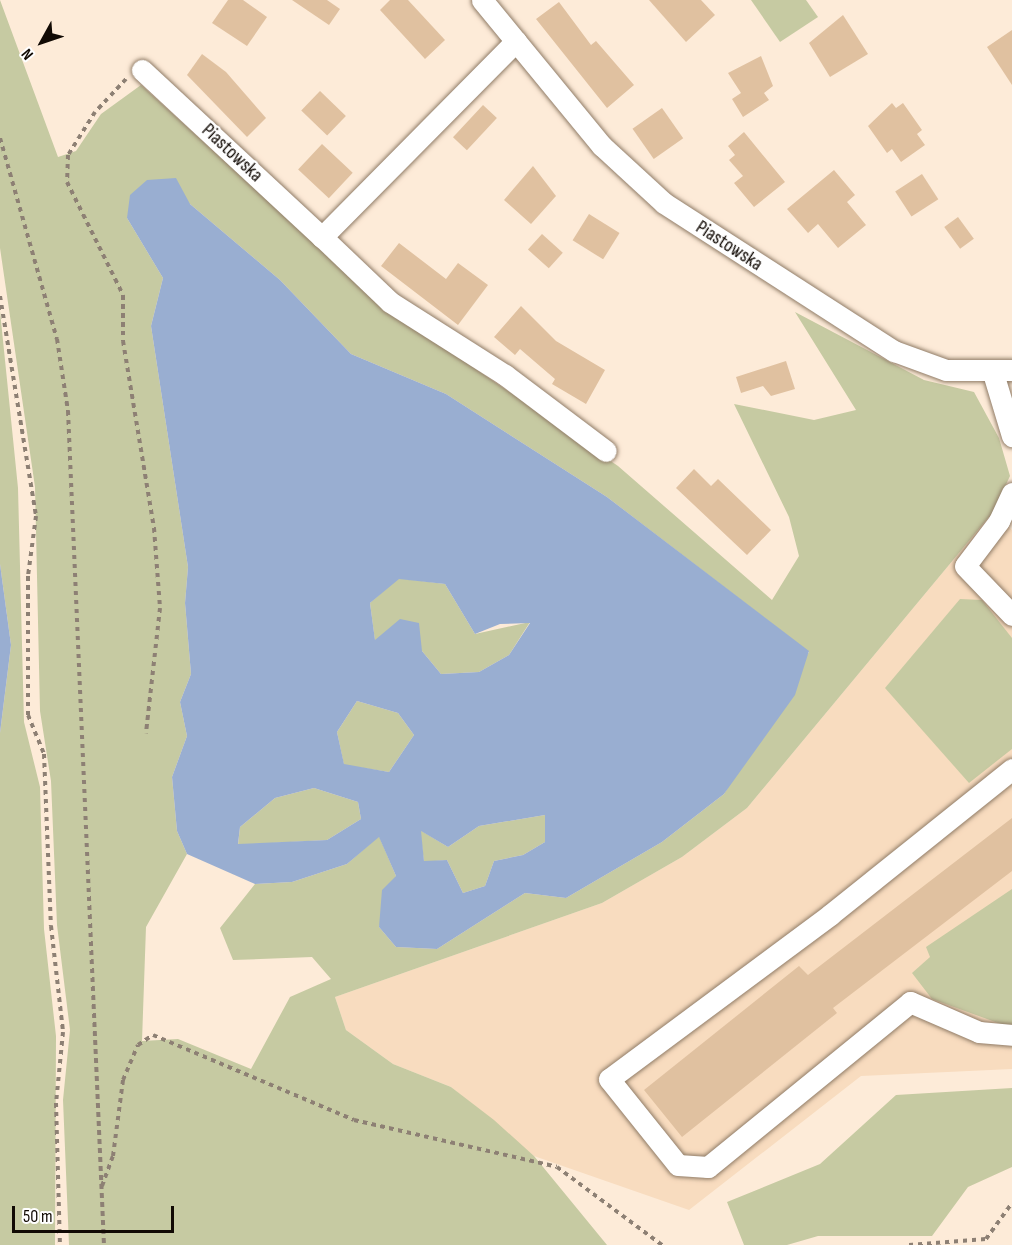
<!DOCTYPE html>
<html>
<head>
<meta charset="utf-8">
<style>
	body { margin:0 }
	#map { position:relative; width:1012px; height:1245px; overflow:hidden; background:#fdebd8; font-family:"Sofia Sans Condensed",sans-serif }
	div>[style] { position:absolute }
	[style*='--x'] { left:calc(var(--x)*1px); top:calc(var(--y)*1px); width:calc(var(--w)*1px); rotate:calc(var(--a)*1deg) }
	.built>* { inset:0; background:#f8dcbf }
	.green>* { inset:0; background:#c6caa2 }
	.water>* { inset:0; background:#99aed1 }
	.building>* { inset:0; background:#e0c1a0; transform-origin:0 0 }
	.path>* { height:4px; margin-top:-2px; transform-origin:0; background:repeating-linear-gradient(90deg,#8d8074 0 4.5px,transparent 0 9px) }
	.roads { filter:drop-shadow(0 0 2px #907c67) drop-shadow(0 0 2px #907c67) }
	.minor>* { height:21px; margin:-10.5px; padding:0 10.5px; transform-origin:10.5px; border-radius:10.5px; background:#fff }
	span { translate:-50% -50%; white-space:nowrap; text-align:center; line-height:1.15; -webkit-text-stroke:4.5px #fff; paint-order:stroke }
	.street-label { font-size:20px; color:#110a04 }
	.north { position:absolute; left:12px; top:12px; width:60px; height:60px; -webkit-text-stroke:4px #fff; paint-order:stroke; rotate:230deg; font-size:16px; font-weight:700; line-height:24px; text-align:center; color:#110a04 }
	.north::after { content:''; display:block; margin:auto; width:21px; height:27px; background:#110a04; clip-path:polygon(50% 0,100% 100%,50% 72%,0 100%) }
	.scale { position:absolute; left:12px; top:1206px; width:162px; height:27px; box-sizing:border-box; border:3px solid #110a04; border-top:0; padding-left:8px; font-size:18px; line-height:21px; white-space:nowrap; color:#110a04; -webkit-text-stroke:4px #fff; paint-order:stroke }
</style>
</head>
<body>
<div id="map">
	<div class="built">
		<i style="clip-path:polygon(993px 512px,1012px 530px,1012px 1069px,861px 1076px,689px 1210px,534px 1156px,451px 1087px,393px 1064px,346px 1030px,335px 997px,602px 903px,682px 857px,747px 808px)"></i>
	</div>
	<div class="green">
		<i style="clip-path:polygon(evenodd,0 0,58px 157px,76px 151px,101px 114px,141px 85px,386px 308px,618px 466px,772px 600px,799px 556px,789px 517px,734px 404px,814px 420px,856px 410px,795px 312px,924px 380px,974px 392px,999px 438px,1010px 476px,993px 512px,747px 808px,682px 857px,602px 903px,335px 997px,346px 1030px,393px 1064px,451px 1087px,494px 1120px,534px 1156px,607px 1245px,69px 1245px,63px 1100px,70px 1030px,57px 925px,51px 781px,40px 711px,35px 487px,0 248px,0 0,190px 204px,280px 280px,351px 354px,446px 394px,607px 497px,809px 652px,724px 794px,662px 842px,566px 898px,525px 893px,437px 949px,396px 947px,379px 927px,396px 876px,379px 836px,347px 864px,292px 882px,255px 884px,220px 928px,233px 960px,312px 957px,331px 979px,290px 997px,251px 1069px,178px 1039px,142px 1041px,146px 927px,187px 854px,177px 831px,172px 777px,187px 736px,180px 702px,191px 674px,185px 603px,188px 567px,151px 326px,163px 278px,127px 218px,190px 204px)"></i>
		<i style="clip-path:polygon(751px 0,806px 0,818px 17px,780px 42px)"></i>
		<i style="clip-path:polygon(0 311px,18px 488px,24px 722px,40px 787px,44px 929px,56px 1036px,55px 1245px,0 1245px,0 733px,11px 645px,0 564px)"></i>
		<i style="clip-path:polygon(398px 578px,445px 584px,475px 634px,530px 622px,509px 655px,479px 672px,441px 674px,422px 651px,375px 641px,370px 603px)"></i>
		<i style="clip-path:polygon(960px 599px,982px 600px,1012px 638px,1012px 749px,969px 783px,885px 688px)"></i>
		<i style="clip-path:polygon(357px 701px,398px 713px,414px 735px,389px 772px,344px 765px,337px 732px)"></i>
		<i style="clip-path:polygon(314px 788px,358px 802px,361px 819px,327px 840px,238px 845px,240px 827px,275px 798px)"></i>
		<i style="clip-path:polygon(545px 815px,545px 842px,523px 855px,494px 861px,485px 886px,463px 893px,447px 860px,424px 862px,420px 830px,448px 847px,479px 826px)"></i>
		<i style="clip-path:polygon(1012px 889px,1012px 1026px,1009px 1027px,932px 999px,912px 973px,930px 957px,926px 947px)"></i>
		<i style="clip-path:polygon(1012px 1088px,1012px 1167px,968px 1187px,932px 1236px,818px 1236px,787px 1245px,744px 1245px,727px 1202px,820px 1164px,896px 1095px)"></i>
	</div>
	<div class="water">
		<i style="clip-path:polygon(evenodd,176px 178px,190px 204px,280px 280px,351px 354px,446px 394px,607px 497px,809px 651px,795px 695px,724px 794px,662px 842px,566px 898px,525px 893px,437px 949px,396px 947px,379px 927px,382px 890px,396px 876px,379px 837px,347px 864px,292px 882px,255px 884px,187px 854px,177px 831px,172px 777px,187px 736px,180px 702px,191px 674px,185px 603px,188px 567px,151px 326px,163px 278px,127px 218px,130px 195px,147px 180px,176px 178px,399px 579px,445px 584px,475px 634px,500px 624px,530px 623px,509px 655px,479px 672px,441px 674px,422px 651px,419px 623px,400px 619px,375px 640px,370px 603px,399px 579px,176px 178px,357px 701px,398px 713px,414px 735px,389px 772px,344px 764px,337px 732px,357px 701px,176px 178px,314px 788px,358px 802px,361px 819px,327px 840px,238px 844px,240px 827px,275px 798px,314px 788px,176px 178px,545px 815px,545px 842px,523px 855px,494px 861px,485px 886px,463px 893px,447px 860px,424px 861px,421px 831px,448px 847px,479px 826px,545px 815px)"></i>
		<i style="clip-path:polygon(0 564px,11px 645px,0 733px)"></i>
	</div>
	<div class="building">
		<i style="clip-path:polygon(228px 0,243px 0,267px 17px,247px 46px,212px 23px)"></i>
		<i style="clip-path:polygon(292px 0,327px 0,340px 9px,329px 25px)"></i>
		<i style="clip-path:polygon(390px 0,408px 0,445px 40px,425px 59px,380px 10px)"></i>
		<i style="clip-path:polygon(649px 0,701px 0,715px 15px,686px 42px)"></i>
		<i style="clip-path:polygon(559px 2px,591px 45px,596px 41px,634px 85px,607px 108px,536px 19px)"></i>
		<i style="clip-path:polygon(843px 15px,868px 54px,830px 77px,809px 43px)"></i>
		<i style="clip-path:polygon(1012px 30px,1012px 85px,987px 47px)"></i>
		<i style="clip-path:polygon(202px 54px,226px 72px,266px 118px,247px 137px,187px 75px)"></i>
		<i style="clip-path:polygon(761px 56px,773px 86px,764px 93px,769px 100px,743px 117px,732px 99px,741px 93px,728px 73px)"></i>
		<i style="left:320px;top:91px;width:36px;height:27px;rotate:44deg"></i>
		<i style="clip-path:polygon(892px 103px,896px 108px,903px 103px,922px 130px,917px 134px,925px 145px,901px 162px,892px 149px,887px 153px,868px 126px)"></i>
		<i style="left:483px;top:105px;width:19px;height:44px;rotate:43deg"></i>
		<i style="left:662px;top:108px;width:37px;height:36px;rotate:55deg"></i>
		<i style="clip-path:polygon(744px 132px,785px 182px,754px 207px,734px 183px,743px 176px,729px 160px,735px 155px,728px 146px)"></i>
		<i style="left:322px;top:144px;width:42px;height:35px;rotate:43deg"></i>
		<i style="clip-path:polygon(533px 166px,556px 196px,531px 224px,504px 200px)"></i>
		<i style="clip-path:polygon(834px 170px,855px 195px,847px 202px,866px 225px,838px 248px,818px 224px,808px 233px,787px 209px)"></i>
		<i style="left:922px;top:174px;width:30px;height:32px;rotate:57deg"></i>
		<i style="left:589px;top:214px;width:36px;height:31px;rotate:32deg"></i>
		<i style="left:958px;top:217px;width:27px;height:17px;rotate:54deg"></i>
		<i style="left:542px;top:234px;width:28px;height:21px;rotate:42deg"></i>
		<i style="clip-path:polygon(399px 243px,446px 279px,458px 263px,488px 285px,458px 325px,381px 266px)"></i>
		<i style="clip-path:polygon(521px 306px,556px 341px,605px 370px,586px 404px,552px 384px,555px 379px,520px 349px,515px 355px,494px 337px)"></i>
		<i style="clip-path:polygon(786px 361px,795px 389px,771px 396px,763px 386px,741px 393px,736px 377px)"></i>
		<i style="clip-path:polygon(694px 469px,711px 486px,718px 479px,771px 530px,747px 555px,676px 488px)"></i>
		<i style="clip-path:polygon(1012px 818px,1012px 871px,833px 1008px,837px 1013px,682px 1137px,644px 1090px,799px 966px,808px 975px)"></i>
	</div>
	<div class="path">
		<i style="--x:126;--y:79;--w:45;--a:133.2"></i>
		<i style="--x:95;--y:112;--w:51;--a:122.1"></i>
		<i style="--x:68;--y:155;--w:27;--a:92"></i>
		<i style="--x:67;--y:182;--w:126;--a:63.6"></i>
		<i style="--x:123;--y:295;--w:46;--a:90"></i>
		<i style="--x:123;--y:341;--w:190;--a:80.6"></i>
		<i style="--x:154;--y:528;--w:80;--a:85.7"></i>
		<i style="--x:160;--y:608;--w:126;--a:96.4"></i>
		<i style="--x:0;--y:138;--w:209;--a:74.2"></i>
		<i style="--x:57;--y:339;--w:73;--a:81.3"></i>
		<i style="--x:68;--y:411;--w:835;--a:87.53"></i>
		<i style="--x:0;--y:296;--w:223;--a:80.7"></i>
		<i style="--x:36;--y:516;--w:61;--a:97.6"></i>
		<i style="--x:28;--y:576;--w:139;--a:90"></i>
		<i style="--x:28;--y:715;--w:42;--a:67.7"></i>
		<i style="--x:44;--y:754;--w:172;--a:87.7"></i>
		<i style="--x:51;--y:926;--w:107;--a:83.5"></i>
		<i style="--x:63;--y:1032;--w:71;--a:95.6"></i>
		<i style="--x:56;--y:1103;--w:142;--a:88.4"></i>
		<i style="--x:102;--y:1186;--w:32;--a:-70"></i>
		<i style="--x:113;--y:1156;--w:77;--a:-82.5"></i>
		<i style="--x:123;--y:1080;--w:38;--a:-67"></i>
		<i style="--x:138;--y:1045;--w:18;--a:-34"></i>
		<i style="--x:153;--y:1035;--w:218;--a:22.9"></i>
		<i style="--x:354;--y:1120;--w:208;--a:13"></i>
		<i style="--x:557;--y:1167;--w:131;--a:36.6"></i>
		<i style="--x:909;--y:1245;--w:77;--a:-4.5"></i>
		<i style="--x:986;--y:1239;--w:44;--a:-54.2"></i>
	</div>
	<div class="roads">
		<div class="minor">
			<i style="--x:482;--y:0;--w:189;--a:50.6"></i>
			<i style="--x:602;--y:146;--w:84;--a:42.6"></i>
			<i style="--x:664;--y:203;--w:274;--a:32.8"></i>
			<i style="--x:894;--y:351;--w:55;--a:20.1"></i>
			<i style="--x:946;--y:370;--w:66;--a:0"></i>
			<i style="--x:516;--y:41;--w:276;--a:134.7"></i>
			<i style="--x:322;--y:237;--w:94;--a:43.7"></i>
			<i style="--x:390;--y:302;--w:136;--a:32.4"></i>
			<i style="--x:505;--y:375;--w:126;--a:37"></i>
			<i style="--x:142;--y:70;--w:246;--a:42.9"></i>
			<i style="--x:993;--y:373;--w:66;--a:73.2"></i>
			<i style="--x:1012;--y:493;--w:31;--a:115"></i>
			<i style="--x:999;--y:521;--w:56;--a:127.1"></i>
			<i style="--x:965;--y:566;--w:68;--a:46.2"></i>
			<i style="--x:1012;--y:769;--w:233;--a:141.3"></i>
			<i style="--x:830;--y:915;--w:275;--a:143.4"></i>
			<i style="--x:609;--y:1079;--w:110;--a:51.3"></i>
			<i style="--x:678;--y:1165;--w:30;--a:4"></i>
			<i style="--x:708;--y:1167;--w:261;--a:-39.2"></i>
			<i style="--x:910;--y:1002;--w:75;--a:23.5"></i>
			<i style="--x:979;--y:1032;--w:33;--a:5"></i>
		</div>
	</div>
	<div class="street-label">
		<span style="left:232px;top:153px;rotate:43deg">Piastowska</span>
		<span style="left:729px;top:246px;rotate:33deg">Piastowska</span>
	</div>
	<div class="north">N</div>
	<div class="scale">50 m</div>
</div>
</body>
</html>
